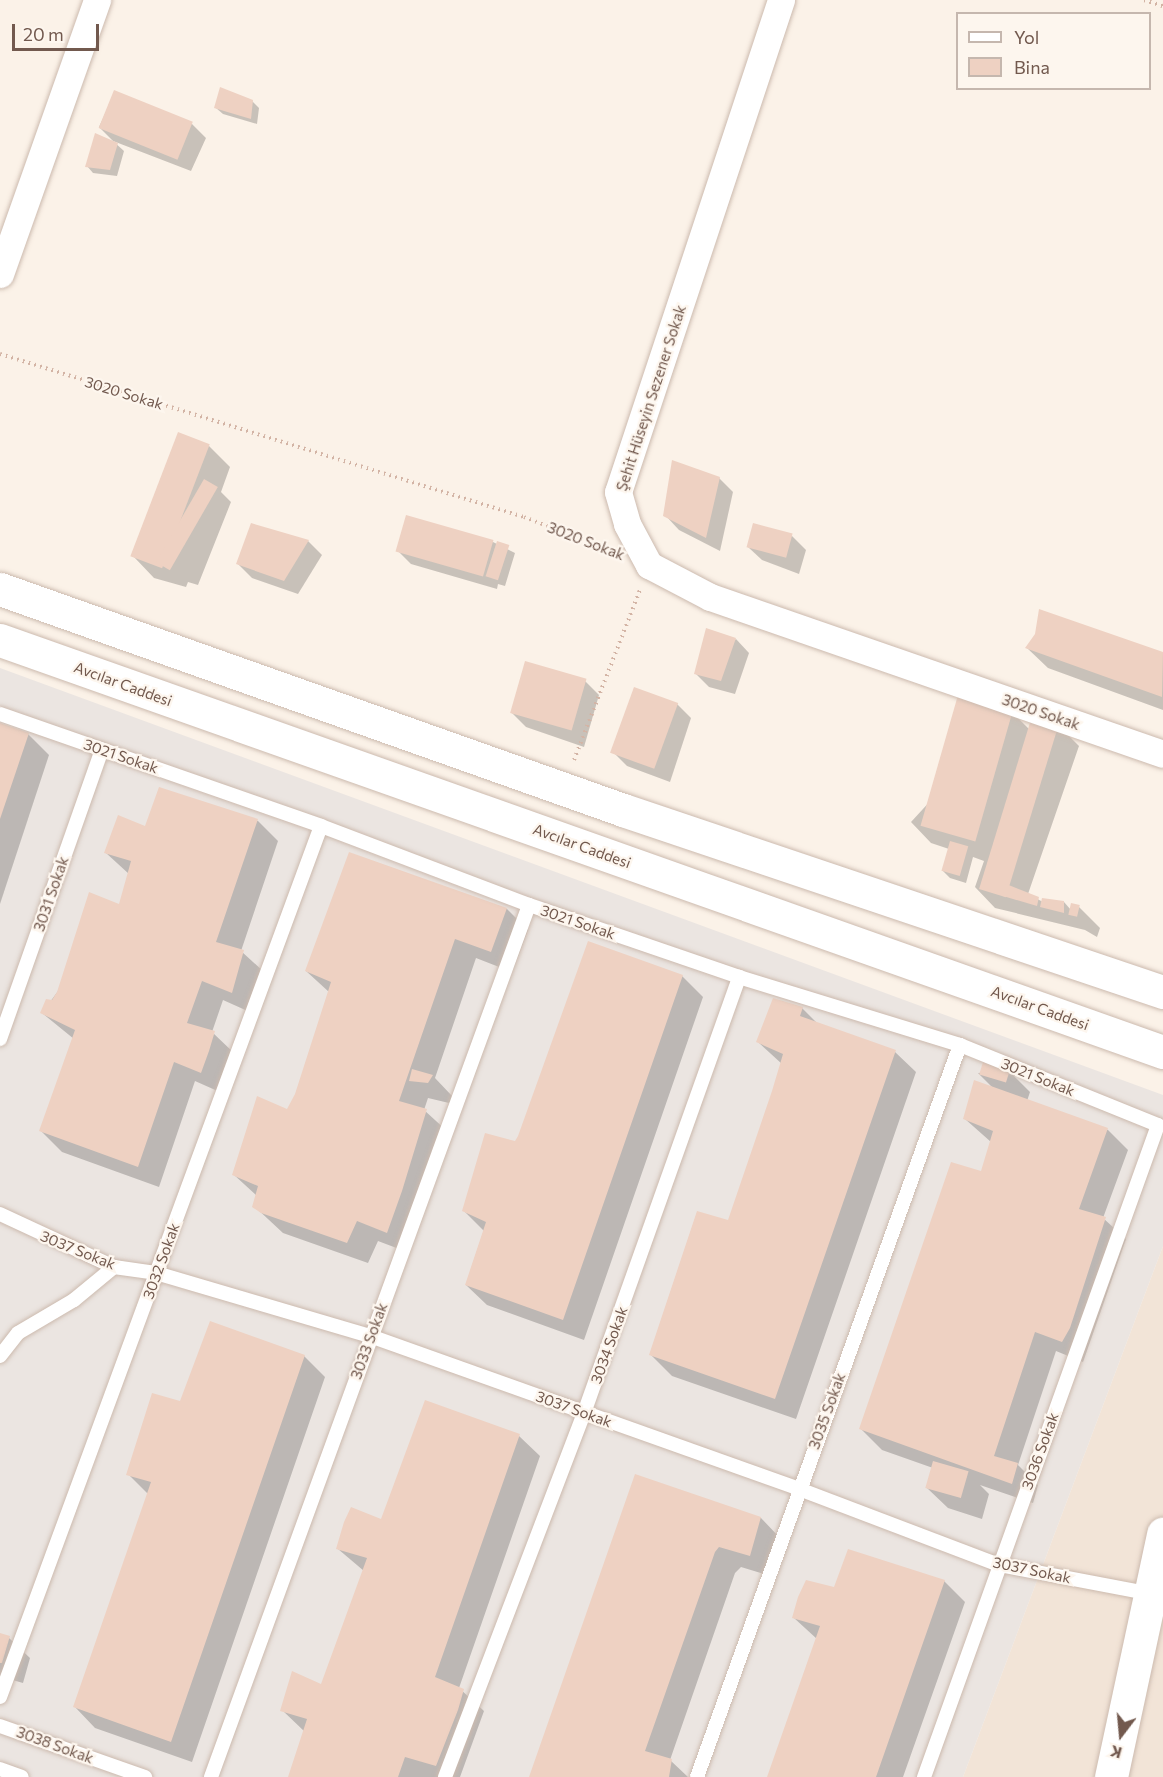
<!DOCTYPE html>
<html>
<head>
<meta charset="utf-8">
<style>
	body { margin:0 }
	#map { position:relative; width:1163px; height:1777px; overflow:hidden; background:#fbf2e8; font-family:Commissioner,sans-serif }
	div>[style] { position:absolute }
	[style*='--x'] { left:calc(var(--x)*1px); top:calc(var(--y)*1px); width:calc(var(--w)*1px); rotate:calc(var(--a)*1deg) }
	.residential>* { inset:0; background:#f2e4d7 }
	.industrial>* { inset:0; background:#ebe5e1 }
	.shadow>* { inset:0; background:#0003 }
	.building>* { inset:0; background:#eed1c2; transform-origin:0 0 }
	.path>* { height:4px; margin-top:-2px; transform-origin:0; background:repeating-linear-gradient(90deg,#d3b4a5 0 1.5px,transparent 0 6px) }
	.roads { filter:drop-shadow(0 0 2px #ccbaae) drop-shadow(0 0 2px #ccbaae) }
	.lane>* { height:14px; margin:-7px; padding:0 7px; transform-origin:7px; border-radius:7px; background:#fff }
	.street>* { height:27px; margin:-13.5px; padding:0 13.5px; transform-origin:13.5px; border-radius:13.5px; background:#fff }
	.secondary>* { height:33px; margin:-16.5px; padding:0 16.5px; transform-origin:16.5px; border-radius:16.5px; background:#fff }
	span { translate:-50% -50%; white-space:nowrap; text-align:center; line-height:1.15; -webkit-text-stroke:4.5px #fdf6ee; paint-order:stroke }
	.street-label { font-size:15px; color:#72594e }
	.legend { position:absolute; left:956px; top:12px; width:195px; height:78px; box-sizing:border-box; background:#fdf6ee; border:2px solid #c5b7ae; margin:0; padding:8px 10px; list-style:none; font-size:18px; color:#72594e }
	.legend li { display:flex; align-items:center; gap:12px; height:30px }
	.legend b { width:30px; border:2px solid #c5b7ae }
	.north { position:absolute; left:1091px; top:1705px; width:60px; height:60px; -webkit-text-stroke:4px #fdf6ee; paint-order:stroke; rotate:196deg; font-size:16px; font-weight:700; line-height:24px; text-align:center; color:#72594e }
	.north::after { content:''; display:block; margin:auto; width:21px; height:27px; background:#72594e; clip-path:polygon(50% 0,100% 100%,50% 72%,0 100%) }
	.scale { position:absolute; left:12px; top:24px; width:87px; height:27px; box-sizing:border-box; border:3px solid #72594e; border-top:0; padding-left:8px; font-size:18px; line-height:21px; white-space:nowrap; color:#72594e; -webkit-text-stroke:4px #fdf6ee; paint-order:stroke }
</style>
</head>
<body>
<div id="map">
	<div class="residential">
		<i style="clip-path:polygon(1163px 1246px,1163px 1777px,963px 1777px)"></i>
	</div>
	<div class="industrial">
		<i style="clip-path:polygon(0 668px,1163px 1095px,1163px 1246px,963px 1777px,0 1777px)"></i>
	</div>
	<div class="shadow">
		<i style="clip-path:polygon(115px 92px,192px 124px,206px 138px,191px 171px,113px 141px,124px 151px,117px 176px,93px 173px,87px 166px,116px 144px,99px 127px)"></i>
		<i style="clip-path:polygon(252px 101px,259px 108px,257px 124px,223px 114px,216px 108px)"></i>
		<i style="clip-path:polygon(179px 434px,209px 446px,230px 467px,221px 492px,231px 502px,198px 585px,188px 582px,186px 587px,154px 578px,134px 557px)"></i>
		<i style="clip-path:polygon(719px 478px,733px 492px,720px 551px,679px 530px,665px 515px)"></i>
		<i style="clip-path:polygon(792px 536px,806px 550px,799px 574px,762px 560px,748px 547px)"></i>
		<i style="clip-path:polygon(308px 541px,322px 555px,298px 594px,252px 578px,238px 564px)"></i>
		<i style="clip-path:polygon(493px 542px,515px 553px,505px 586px,498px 584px,497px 589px,411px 564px,397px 550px)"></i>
		<i style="clip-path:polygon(1041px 611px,1163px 653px,1163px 710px,1048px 668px,1027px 648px,1037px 635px)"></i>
		<i style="clip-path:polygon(736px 639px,749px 653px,735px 694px,709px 687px,695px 673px)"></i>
		<i style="clip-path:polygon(585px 681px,599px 695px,584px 747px,526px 727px,512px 713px)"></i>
		<i style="clip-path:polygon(677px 704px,691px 718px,670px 782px,627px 766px,613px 752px)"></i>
		<i style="clip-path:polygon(1012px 712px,1029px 729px,1058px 725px,1079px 746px,1028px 894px,1043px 902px,1064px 902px,1071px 910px,1079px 907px,1100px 928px,1097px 937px,1085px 930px,995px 908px,975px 887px,984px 861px,973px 857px,966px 883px,950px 878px,943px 871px,949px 849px,931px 843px,911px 822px)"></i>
		<i style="clip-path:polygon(0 725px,28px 734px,49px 755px,0 904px)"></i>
		<i style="clip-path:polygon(160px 789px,258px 821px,278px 841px,241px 951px,264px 972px,252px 1013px,223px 1000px,212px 1032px,235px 1054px,222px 1093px,195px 1081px,159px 1187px,62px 1152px,41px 1131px,74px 1039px,42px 1013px,120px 906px,129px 874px,106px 853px,145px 828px)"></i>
		<i style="clip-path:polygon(350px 854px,507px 909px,528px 930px,512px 972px,476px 958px,435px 1078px,453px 1097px,449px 1103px,428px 1098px,424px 1110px,447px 1131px,407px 1252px,378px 1241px,368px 1263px,283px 1233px,254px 1206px,257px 1196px,233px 1174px,288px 1110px,296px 1095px,329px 992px,306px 971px)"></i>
		<i style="clip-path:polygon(682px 976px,703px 997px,584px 1340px,487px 1305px,466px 1285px,484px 1231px,464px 1211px,516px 1143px)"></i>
		<i style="clip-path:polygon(802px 1008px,817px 1023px,895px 1052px,916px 1072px,796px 1419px,672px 1376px,651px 1355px,729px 1222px,782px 1064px,758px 1042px)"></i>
		<i style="clip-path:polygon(1009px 1071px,1030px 1092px,1027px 1101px,1108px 1130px,1128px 1150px,1103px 1218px,1126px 1239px,1083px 1362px,1056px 1351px,1018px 1465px,1038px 1485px,1033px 1503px,980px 1485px,989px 1494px,982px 1519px,948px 1508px,927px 1488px,933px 1468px,882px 1450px,861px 1429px,982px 1173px,991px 1142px,965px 1119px,993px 1088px,978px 1073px)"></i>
		<i style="clip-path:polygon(304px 1356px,325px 1377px,192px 1762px,95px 1728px,75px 1707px,148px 1494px,128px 1474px,181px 1403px)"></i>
		<i style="clip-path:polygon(519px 1436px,540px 1456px,459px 1688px,484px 1711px,460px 1777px,290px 1777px,305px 1732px,282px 1710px,322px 1686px,364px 1571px,338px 1549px)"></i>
		<i style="clip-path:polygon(636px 1476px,761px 1518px,781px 1539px,771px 1576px,741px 1567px,735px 1573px,670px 1760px,688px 1777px,531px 1777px)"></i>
		<i style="clip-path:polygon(944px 1581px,965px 1602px,903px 1777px,768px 1777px,817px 1639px,794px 1618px,835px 1589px)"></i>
		<i style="clip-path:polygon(0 1635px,9px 1638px,30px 1658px,23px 1683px,9px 1679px,0 1684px)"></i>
	</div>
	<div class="building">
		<i style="clip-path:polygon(220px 87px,253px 100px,251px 119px,214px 108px)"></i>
		<i style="left:114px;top:90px;width:85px;height:41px;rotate:22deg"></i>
		<i style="clip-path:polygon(95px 133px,118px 143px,110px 170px,85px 167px)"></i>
		<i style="left:178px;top:432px;width:34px;height:133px;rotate:21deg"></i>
		<i style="clip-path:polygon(672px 460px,720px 477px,706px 538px,663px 516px)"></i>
		<i style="left:204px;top:479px;width:16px;height:96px;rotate:30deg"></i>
		<i style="left:406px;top:515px;width:91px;height:38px;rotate:16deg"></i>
		<i style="clip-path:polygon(251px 523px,309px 540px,284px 581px,236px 564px)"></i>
		<i style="left:753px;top:523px;width:41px;height:25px;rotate:15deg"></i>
		<i style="left:497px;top:541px;width:13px;height:37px;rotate:18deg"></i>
		<i style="clip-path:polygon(1039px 609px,1163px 652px,1162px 697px,1025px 648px,1035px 634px)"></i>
		<i style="clip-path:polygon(706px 628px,736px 638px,721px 681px,694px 674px)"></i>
		<i style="left:525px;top:661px;width:64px;height:54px;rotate:16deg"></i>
		<i style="left:634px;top:687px;width:47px;height:70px;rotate:20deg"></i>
		<i style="left:958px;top:695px;width:57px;height:136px;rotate:16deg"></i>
		<i style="left:1032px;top:716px;width:28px;height:181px;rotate:17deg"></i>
		<i style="clip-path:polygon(0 723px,29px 733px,0 819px)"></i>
		<i style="clip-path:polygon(159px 787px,258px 819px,216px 942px,244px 950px,232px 993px,202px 981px,187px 1023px,215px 1031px,209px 1051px,201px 1073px,174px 1062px,138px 1167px,39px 1131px,75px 1030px,40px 1013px,46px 999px,52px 1000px,57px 992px,89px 892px,119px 904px,131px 861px,104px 853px,118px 815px,145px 826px)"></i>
		<i style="left:950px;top:841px;width:19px;height:31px;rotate:16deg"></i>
		<i style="clip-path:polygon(349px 852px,507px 908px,491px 952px,455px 939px,399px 1101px,427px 1109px,402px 1191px,387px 1233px,357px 1221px,347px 1243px,261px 1213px,252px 1207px,258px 1186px,232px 1175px,257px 1096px,287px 1109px,295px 1094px,331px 982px,305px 971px)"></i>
		<i style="clip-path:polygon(1006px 884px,1039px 897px,1037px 906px,1003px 896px)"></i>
		<i style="clip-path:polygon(1042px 898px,1064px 901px,1064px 913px,1040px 907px)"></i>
		<i style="left:1071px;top:903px;width:9px;height:12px;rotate:13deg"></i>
		<i style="clip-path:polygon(588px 941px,683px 975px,563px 1320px,465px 1285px,486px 1222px,462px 1211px,485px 1133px,515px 1141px,518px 1136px)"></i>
		<i style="clip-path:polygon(773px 998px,803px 1007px,800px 1016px,896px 1050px,775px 1399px,649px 1355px,697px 1211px,728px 1220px,772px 1091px,783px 1054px,756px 1042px)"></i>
		<i style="left:983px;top:1062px;width:28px;height:13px;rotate:17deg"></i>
		<i style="clip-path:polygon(412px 1069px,433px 1075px,428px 1083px,409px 1081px)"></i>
		<i style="clip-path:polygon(974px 1080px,1108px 1128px,1079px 1209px,1106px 1217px,1070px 1328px,1062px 1342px,1035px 1332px,994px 1456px,1018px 1463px,1012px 1484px,859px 1429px,951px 1162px,981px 1171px,993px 1131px,963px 1119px)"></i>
		<i style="clip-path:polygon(210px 1321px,305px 1355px,171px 1742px,73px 1707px,151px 1482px,126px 1475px,152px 1393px,180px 1401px)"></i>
		<i style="clip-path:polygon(425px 1400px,520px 1434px,435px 1677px,464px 1689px,458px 1710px,436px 1766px,405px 1757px,398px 1777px,288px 1777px,307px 1719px,280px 1711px,292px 1671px,321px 1684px,367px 1558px,336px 1549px,344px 1522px,351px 1507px,381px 1519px)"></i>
		<i style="left:933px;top:1461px;width:37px;height:28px;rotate:16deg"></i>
		<i style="clip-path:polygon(635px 1474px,761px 1517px,750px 1556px,719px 1547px,715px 1552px,645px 1751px,672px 1759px,669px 1777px,529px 1777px)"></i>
		<i style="clip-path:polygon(848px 1549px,945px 1580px,876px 1777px,767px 1777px,820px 1626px,792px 1618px,798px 1597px,806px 1580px,834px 1587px)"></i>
		<i style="clip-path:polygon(0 1633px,10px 1636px,2px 1663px,0 1663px)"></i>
	</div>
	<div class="path">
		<i style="--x:1144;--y:0;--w:20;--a:18"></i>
		<i style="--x:0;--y:354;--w:549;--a:17.28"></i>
		<i style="--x:524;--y:517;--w:91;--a:21.2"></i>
		<i style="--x:574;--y:760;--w:182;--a:-68.8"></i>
	</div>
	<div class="roads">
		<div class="lane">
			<i style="--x:0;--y:714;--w:340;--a:19.2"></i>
			<i style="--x:321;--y:826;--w:222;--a:20.8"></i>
			<i style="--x:529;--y:905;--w:222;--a:18.9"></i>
			<i style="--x:739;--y:977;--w:231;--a:17.1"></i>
			<i style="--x:960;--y:1045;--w:214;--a:22"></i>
			<i style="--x:1158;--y:1125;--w:693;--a:109.74"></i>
			<i style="--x:0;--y:1039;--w:307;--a:-70.6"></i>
			<i style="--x:0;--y:1214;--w:126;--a:24.9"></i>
			<i style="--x:114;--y:1267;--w:42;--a:8.1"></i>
			<i style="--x:156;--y:1273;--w:223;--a:16.4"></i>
			<i style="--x:370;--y:1336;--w:455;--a:19.6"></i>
			<i style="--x:799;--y:1489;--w:214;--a:20.8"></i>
			<i style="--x:999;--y:1565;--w:156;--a:10.7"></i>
			<i style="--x:0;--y:1356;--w:29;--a:-52"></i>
			<i style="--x:18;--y:1333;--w:65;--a:-30.5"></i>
			<i style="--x:74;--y:1300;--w:52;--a:-39.5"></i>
			<i style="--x:0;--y:1697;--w:928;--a:-69.77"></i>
			<i style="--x:0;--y:1726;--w:154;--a:19.4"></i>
			<i style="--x:0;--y:1769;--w:23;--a:20"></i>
			<i style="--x:211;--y:1777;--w:928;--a:-69.96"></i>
			<i style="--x:445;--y:1777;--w:390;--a:-69.1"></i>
			<i style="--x:584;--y:1413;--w:463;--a:-70.4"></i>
			<i style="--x:697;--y:1777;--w:778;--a:-70.24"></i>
		</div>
		<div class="street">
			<i style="--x:781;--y:0;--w:518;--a:108.33"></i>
			<i style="--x:618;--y:492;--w:33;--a:74"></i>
			<i style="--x:627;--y:524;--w:47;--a:61.8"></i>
			<i style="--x:649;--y:565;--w:69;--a:27.7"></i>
			<i style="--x:710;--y:597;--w:479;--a:19.1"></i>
			<i style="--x:0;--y:274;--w:291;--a:-70.5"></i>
		</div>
		<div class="secondary">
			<i style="--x:0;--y:589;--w:661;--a:19.53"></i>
			<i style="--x:623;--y:810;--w:570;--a:18.63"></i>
			<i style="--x:0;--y:640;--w:1234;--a:19.51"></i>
			<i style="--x:1111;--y:1777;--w:249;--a:-77.9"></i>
		</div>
	</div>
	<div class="street-label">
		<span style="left:124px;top:393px;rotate:17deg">3020 Sokak</span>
		<span style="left:651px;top:398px;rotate:-72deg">Şehit Hüseyin Sezener Sokak</span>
		<span style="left:586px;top:541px;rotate:21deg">3020 Sokak</span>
		<span style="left:123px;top:684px;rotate:20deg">Avcılar Caddesi</span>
		<span style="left:1041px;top:712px;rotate:19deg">3020 Sokak</span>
		<span style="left:121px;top:756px;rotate:19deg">3021 Sokak</span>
		<span style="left:582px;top:846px;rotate:20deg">Avcılar Caddesi</span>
		<span style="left:51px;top:894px;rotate:-71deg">3031 Sokak</span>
		<span style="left:578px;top:922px;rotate:19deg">3021 Sokak</span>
		<span style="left:1040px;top:1008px;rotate:20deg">Avcılar Caddesi</span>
		<span style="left:1038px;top:1077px;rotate:22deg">3021 Sokak</span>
		<span style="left:78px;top:1250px;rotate:22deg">3037 Sokak</span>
		<span style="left:161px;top:1261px;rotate:-70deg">3032 Sokak</span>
		<span style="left:369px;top:1341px;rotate:-70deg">3033 Sokak</span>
		<span style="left:609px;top:1345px;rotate:-70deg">3034 Sokak</span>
		<span style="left:574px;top:1409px;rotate:20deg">3037 Sokak</span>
		<span style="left:827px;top:1411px;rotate:-70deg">3035 Sokak</span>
		<span style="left:1040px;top:1451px;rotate:-70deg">3036 Sokak</span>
		<span style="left:1032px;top:1570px;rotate:12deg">3037 Sokak</span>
		<span style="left:55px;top:1745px;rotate:20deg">3038 Sokak</span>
	</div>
	<ul class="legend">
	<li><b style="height:8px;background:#fff"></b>Yol</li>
	<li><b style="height:16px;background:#eed1c2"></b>Bina</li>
	</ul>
	<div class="north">K</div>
	<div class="scale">20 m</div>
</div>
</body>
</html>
